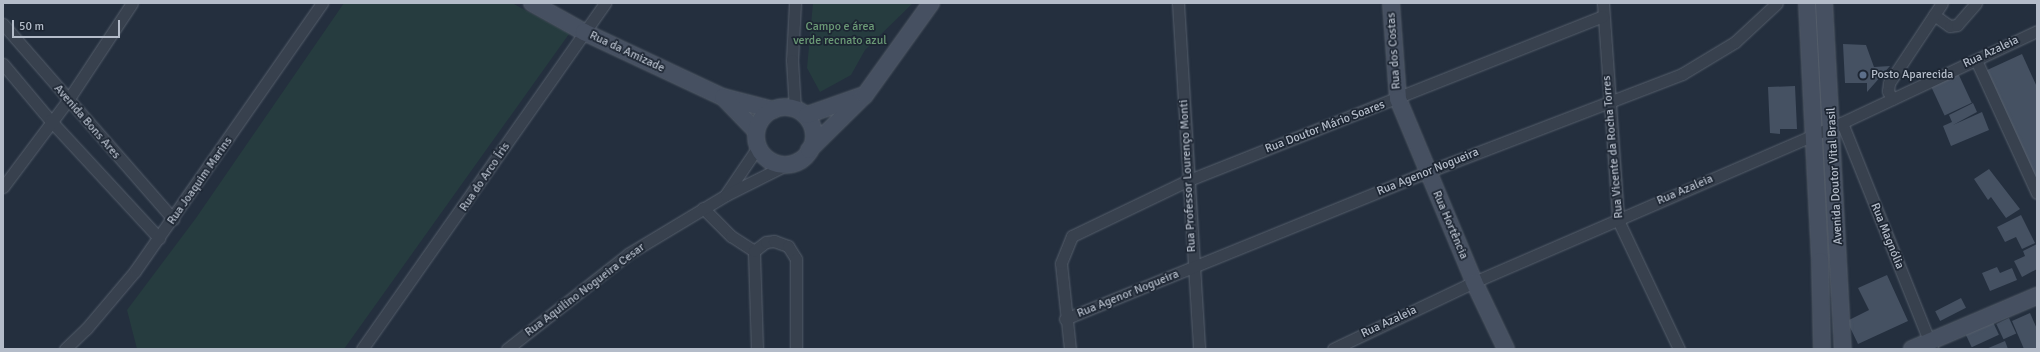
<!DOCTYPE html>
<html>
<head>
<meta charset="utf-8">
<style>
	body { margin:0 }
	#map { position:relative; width:2040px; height:352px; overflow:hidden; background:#242f3e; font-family:Signika,sans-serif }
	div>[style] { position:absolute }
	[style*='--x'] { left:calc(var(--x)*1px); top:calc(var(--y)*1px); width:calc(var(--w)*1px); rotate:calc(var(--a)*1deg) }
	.green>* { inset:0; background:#263c3f }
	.building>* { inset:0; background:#455162; transform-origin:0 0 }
	.roads { filter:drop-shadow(0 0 1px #565f6c) drop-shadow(0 0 1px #565f6c) }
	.street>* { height:11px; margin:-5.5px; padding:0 5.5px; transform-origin:5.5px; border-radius:5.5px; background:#38414e }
	.secondary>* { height:16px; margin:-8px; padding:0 8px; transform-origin:8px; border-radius:8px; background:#465061 }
	.secondary>.ring { margin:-8px; padding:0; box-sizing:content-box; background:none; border:16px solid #465061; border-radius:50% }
	.dots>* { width:11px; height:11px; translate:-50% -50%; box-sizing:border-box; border:2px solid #1d2633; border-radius:50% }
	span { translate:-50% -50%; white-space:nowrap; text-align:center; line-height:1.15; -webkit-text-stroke:3.5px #1d2633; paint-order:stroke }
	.park-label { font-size:12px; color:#6b9a76 }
	.street-label { font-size:12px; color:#b4bcc9 }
	.poi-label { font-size:12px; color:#b4bcc9 }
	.left { translate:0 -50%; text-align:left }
	.frame { position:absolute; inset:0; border:4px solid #b4bcc9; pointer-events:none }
	.scale { position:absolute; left:12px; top:20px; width:108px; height:18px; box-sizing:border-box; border:2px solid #b4bcc9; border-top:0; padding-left:5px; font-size:12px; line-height:14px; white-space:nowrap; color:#b4bcc9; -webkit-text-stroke:3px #1d2633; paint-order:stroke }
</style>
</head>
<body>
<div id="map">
	<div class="green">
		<i style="clip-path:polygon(344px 3px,512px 3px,569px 34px,344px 349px,137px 349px,127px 310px,196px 218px)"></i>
		<i style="clip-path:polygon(813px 3px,913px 3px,865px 50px,851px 75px,820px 92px,807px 68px)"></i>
	</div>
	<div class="building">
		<i style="clip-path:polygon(1843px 44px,1866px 45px,1874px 67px,1890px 66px,1867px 92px,1867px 83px,1845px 83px)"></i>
		<i style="clip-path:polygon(2022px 54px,2037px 87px,2037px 183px,1985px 71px)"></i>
		<i style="left:1957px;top:71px;width:35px;height:30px;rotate:65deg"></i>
		<i style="clip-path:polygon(1795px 86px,1797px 129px,1780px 129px,1780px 134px,1770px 133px,1768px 87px)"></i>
		<i style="clip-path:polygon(1973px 103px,1977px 112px,1953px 125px,1982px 112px,1989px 130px,1951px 146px,1943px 126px,1952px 122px,1949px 115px)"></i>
		<i style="clip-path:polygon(1989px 169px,2020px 209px,2006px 218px,1991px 197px,1988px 200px,1974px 179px)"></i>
		<i style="clip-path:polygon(2021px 215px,2035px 243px,2022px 249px,2016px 237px,2005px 242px,1997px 227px)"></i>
		<i style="clip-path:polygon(2037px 244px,2037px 269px,2022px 277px,2014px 261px,2025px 256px,2023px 251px)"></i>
		<i style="clip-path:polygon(1997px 267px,2000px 273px,2012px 268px,2017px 280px,1990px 291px,1982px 273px)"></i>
		<i style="clip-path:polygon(1887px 275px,1908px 321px,1858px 344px,1847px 321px,1869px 310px,1858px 288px)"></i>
		<i style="left:1961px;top:298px;width:11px;height:29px;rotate:63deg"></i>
		<i style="clip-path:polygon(2030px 313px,2037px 329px,2037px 349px,2024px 349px,2012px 321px)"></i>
		<i style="left:2009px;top:318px;width:17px;height:14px;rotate:65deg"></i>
		<i style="left:1993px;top:322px;width:14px;height:30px;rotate:65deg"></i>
		<i style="clip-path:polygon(2005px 341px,2008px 349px,1986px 349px)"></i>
	</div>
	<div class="roads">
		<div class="street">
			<i style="--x:795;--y:3;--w:57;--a:93"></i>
			<i style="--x:792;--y:60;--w:49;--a:86.5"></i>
			<i style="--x:1178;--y:3;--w:347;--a:86.5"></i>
			<i style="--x:1603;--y:3;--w:218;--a:86"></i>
			<i style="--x:1618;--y:220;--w:143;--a:64.7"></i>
			<i style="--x:1934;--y:15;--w:19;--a:35"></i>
			<i style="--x:1950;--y:26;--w:7;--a:-8"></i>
			<i style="--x:1957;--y:25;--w:29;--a:-49"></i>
			<i style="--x:3;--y:24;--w:259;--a:48.9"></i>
			<i style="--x:1976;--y:60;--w:146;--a:65.4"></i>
			<i style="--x:3;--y:64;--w:73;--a:50"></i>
			<i style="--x:50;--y:120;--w:161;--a:47.3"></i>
			<i style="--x:1892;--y:99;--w:9;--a:-117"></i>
			<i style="--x:1888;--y:91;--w:8;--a:-83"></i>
			<i style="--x:1889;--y:83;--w:96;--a:-56.5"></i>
			<i style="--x:1842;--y:123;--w:242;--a:68.2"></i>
			<i style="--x:3;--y:187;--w:109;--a:-53.2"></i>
			<i style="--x:68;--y:100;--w:116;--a:-56.6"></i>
			<i style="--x:726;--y:194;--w:57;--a:-55.8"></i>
			<i style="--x:703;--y:208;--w:40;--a:45"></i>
			<i style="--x:731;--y:236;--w:27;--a:33"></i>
			<i style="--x:1065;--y:319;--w:391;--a:-22.1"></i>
			<i style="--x:1427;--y:172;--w:273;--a:-21"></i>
			<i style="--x:1682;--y:74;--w:62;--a:-31.1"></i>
			<i style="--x:1735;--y:42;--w:57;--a:-42.9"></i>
			<i style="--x:65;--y:349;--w:29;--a:-44"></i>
			<i style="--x:86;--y:329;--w:76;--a:-49.8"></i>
			<i style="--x:135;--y:271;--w:327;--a:-55.1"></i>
			<i style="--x:362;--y:349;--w:423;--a:-54.9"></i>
			<i style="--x:507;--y:349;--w:154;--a:-38.1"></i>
			<i style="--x:628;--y:254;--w:114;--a:-31"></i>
			<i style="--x:726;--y:195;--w:65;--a:-26.6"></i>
			<i style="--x:757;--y:349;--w:98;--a:-91.8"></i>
			<i style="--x:754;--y:251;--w:15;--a:-37"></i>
			<i style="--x:766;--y:242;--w:8;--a:-7"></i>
			<i style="--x:774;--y:241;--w:15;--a:20"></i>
			<i style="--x:788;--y:246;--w:15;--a:58"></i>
			<i style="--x:796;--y:259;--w:90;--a:90"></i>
			<i style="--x:1070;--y:349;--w:86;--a:-96"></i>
			<i style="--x:1061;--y:263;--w:29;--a:-68"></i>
			<i style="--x:1072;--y:236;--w:130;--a:-25.6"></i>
			<i style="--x:1189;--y:180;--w:445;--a:-21.6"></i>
			<i style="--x:1333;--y:349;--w:156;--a:-25.4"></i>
			<i style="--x:1474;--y:282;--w:391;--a:-23.4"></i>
			<i style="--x:1833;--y:127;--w:225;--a:-25.2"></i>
		</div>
		<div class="secondary">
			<i style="--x:532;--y:3;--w:60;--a:29.1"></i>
			<i style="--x:584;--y:32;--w:153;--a:25.1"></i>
			<i style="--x:723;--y:97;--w:52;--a:14.6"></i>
			<i style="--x:1391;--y:3;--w:96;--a:85.8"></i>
			<i style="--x:1398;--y:99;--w:198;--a:67.4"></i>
			<i style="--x:1474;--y:282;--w:74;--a:64.5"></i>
			<i style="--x:1807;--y:3;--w:258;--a:87.1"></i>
			<i style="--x:1820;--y:261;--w:88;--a:88.7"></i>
			<i style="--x:1824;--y:3;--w:347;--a:86.9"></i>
			<i style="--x:723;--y:97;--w:47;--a:45.9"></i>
			<i class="ring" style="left:756px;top:107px;width:42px;height:42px"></i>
			<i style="--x:807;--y:115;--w:57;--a:-19.4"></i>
			<i style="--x:809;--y:150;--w:78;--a:-44.5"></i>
			<i style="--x:865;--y:95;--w:113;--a:-54.3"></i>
			<i style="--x:1912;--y:349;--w:136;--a:-23"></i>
		</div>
	</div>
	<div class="dots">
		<i style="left:1863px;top:75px;background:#5c6f8a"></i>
	</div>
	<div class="park-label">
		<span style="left:840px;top:34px">Campo e área<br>verde recnato azul</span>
	</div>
	<div class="street-label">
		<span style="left:1394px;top:51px;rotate:-94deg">Rua dos Costas</span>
		<span style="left:627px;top:52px;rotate:25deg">Rua da Amizade</span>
		<span style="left:1991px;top:52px;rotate:-25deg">Rua Azaleia</span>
		<span style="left:87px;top:122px;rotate:49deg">Avenida Bons Ares</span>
		<span style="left:1325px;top:127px;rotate:-21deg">Rua Doutor Mário Soares</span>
		<span style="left:1613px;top:147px;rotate:-95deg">Rua Vicente da Rocha Torres</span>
		<span style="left:1428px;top:172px;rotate:-22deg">Rua Agenor Nogueira</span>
		<span style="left:1188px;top:176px;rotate:-93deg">Rua Professor Lourenço Monti</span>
		<span style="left:1835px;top:176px;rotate:-93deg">Avenida Doutor Vital Brasil</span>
		<span style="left:485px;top:177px;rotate:-56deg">Rua do Arco Íris</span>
		<span style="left:200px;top:181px;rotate:-55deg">Rua Joaquim Marins</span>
		<span style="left:1685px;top:190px;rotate:-23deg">Rua Azaleia</span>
		<span style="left:1450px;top:225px;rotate:67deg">Rua Hortência</span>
		<span style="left:1887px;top:236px;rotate:68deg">Rua Magnólia</span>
		<span style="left:585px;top:290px;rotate:-37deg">Rua Aquilino Nogueira Cesar</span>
		<span style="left:1128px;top:294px;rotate:-22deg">Rua Agenor Nogueira</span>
		<span style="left:1389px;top:322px;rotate:-25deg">Rua Azaleia</span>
	</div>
	<div class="poi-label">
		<span class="left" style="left:1871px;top:75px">Posto Aparecida</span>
	</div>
	<div class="frame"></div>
	<div class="scale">50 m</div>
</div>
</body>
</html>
